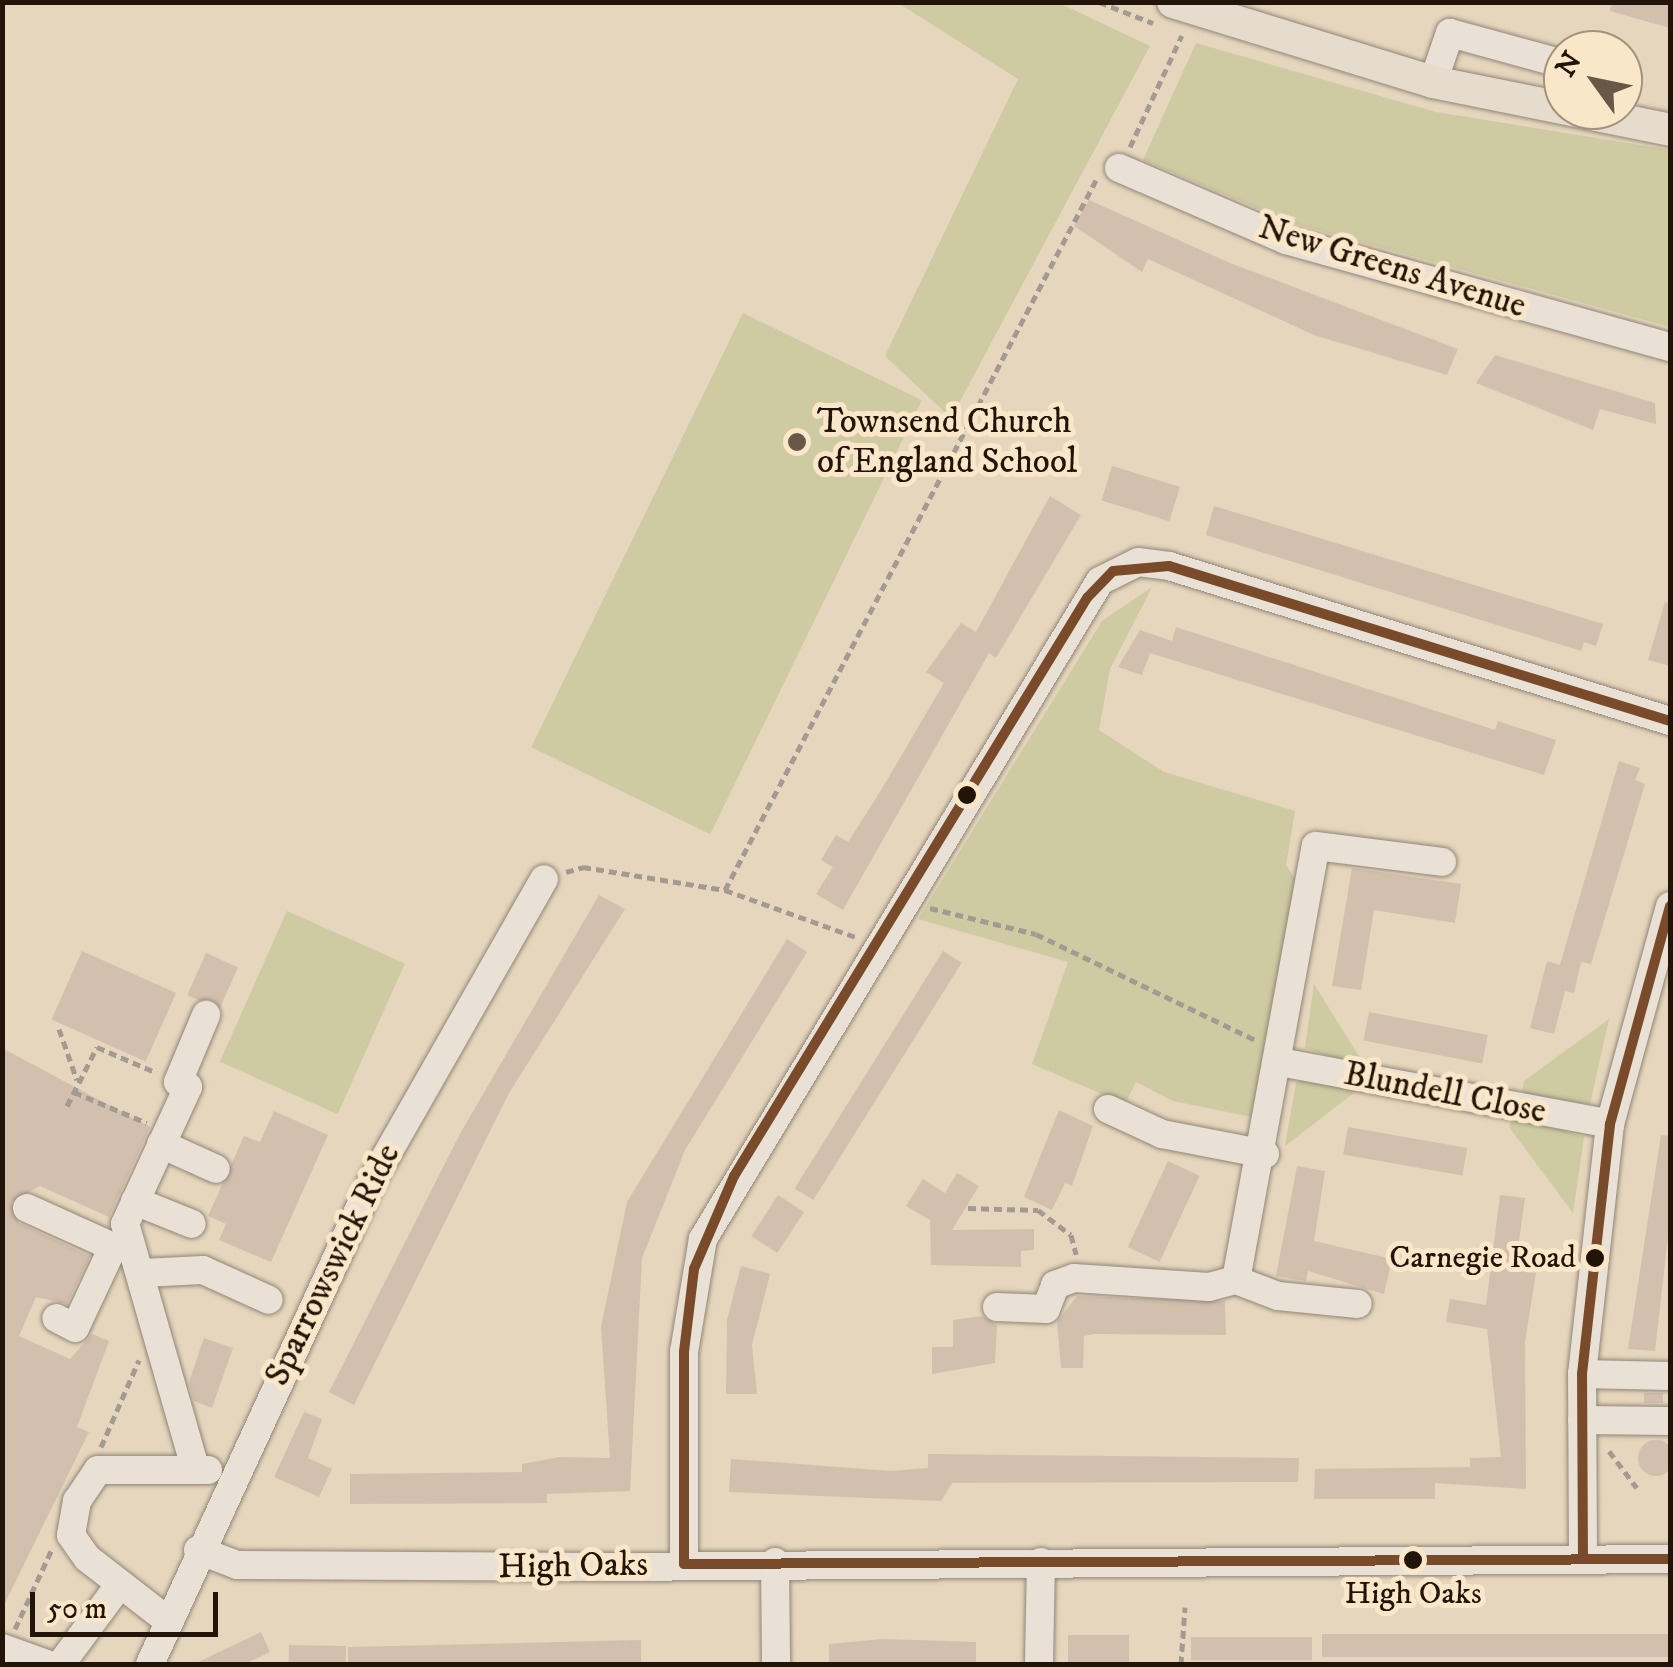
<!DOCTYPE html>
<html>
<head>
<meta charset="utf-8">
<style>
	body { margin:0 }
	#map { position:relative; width:1673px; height:1667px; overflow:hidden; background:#e6d6bd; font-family:"IM FELL DW Pica",serif }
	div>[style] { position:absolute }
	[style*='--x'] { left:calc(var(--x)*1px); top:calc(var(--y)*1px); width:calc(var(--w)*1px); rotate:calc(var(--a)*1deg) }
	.green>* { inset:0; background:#cecaa2; transform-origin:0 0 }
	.building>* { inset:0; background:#d3bfae; transform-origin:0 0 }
	.round { border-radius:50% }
	.path>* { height:5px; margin-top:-2.5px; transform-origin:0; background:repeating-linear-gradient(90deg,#a39b91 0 8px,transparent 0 13px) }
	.roads { filter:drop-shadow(0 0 2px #918677) drop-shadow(0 0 2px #918677) }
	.minor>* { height:28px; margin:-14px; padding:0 14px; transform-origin:14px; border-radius:14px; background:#e9e1d5 }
	.major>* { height:32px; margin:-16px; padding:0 16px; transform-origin:16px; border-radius:16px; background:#e6dccd }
	.bus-1>* { height:10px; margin:-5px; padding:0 5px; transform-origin:5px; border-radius:5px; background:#7a4b2a }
	.dots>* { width:28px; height:28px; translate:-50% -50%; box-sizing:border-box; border:5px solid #fae7c9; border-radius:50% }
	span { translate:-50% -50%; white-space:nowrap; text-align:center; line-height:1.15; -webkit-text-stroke:10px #fae7c9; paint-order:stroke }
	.bus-label { font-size:32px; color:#221408 }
	.right { translate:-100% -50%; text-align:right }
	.street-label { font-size:35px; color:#221408 }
	.poi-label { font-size:35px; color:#221408 }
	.left { translate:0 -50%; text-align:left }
	.frame { position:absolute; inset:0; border:5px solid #221408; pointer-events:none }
	.north { position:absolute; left:1543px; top:30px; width:100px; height:100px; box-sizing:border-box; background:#fae7c9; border:2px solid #a4937c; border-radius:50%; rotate:303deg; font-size:28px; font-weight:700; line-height:40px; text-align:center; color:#221408 }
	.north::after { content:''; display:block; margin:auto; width:35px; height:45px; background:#675847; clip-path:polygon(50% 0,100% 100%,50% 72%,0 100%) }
	.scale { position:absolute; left:30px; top:1592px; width:188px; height:45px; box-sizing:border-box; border:5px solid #221408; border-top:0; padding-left:12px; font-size:30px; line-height:35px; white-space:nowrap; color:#221408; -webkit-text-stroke:8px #fae7c9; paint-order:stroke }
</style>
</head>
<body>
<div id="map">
	<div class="green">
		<i style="clip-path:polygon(898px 3px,1059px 3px,1150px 46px,951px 418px,885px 356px,1018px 79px)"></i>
		<i style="clip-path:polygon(1196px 43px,1436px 112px,1670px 150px,1670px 327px,1292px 223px,1143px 160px)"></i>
		<i style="left:743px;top:313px;width:199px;height:483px;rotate:26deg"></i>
		<i style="clip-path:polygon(1152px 587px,1110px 669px,1099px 730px,1164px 772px,1295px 811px,1286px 865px,1303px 890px,1257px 1118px,1173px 1101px,1136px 1082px,1125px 1104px,1032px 1064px,1068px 962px,918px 919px,1102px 621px)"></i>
		<i style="left:287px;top:911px;width:129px;height:165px;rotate:24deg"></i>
		<i style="clip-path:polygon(1314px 984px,1367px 1069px,1305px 1048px)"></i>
		<i style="clip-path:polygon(1609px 1019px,1590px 1104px,1521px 1097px,1524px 1081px)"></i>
		<i style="clip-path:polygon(1303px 1079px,1363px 1086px,1285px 1146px,1296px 1083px)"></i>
		<i style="clip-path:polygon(1513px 1115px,1584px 1137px,1573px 1213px,1509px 1127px)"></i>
	</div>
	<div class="building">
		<i style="clip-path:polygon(1611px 2px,1670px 2px,1670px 28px,1610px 11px)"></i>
		<i style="clip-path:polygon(1089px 200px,1230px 263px,1458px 349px,1447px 375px,1314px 335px,1148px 259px,1142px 272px,1074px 226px)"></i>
		<i style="clip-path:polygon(1495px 355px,1655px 403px,1656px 424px,1600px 409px,1593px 430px,1476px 383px)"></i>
		<i style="left:1112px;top:466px;width:71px;height:36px;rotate:17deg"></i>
		<i style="clip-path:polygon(1050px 496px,1081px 515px,996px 658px,989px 653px,843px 910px,816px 894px,833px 867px,821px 860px,836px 835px,848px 842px,880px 792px,944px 683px,926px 672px,961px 623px,976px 632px)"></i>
		<i style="clip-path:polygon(1214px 506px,1603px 624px,1596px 646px,1584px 642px,1581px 651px,1206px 535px)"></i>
		<i style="clip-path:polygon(1665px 602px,1670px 603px,1670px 666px,1648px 660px)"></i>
		<i style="clip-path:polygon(1176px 627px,1495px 730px,1498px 721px,1556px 740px,1544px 775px,1150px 653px,1142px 675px,1118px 667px,1140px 630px,1172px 641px)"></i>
		<i style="clip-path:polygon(1619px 761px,1640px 768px,1635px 780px,1645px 784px,1591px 964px,1581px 962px,1574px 993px,1565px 991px,1554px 1034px,1530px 1028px,1547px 961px,1560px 965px)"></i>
		<i style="clip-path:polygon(1352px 868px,1461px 884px,1455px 923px,1374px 910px,1361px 990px,1332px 986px)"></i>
		<i style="clip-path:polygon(599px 895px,625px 909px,509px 1093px,354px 1405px,329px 1392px,461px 1132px)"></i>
		<i style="clip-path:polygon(787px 939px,807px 952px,685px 1150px,642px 1258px,630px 1491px,547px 1494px,547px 1503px,350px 1504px,350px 1474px,522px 1472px,522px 1464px,560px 1457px,610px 1458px,601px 1327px,627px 1202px)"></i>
		<i style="left:82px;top:951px;width:103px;height:75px;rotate:24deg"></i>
		<i style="left:943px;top:951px;width:22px;height:280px;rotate:32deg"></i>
		<i style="left:206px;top:953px;width:35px;height:46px;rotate:24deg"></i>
		<i style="left:1369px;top:1012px;width:121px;height:29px;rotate:11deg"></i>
		<i style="clip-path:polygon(2px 1048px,150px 1127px,109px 1217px,40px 1186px,11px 1202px,19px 1223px,90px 1256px,67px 1304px,36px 1297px,19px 1336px,70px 1359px,92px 1334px,109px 1341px,77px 1427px,89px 1432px,2px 1609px)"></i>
		<i style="clip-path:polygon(1059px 1110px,1093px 1126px,1072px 1186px,1065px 1183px,1052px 1210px,1024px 1197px)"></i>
		<i style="clip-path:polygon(274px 1111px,328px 1135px,271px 1262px,219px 1240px,226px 1224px,208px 1216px,244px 1136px,260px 1142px)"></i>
		<i style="left:1348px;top:1127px;width:121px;height:28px;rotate:10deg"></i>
		<i style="clip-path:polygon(1661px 1135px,1670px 1136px,1670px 1219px,1655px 1351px,1628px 1349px)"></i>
		<i style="left:1168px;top:1161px;width:35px;height:95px;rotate:25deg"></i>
		<i style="clip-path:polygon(1297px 1166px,1325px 1171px,1314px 1241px,1392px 1259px,1384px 1294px,1308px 1271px,1306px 1281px,1276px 1276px)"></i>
		<i style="clip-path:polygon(957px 1173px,979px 1186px,952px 1230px,1034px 1229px,1034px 1250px,1021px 1251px,1021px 1267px,931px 1265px,930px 1220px,906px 1206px,923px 1179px,945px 1193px)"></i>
		<i style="left:778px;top:1195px;width:31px;height:49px;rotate:33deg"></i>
		<i style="clip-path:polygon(1500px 1195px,1525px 1198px,1515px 1270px,1536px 1273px,1525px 1342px,1526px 1489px,1435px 1483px,1435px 1499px,1314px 1499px,1315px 1469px,1470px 1467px,1470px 1458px,1501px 1457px,1487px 1329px,1446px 1322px,1450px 1299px,1486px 1305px)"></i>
		<i style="clip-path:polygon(741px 1266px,770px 1274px,752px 1345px,757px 1394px,726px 1394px,727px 1320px)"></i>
		<i style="clip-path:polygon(1077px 1296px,1225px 1301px,1226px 1335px,1094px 1334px,1084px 1336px,1083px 1368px,1061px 1368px,1057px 1322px)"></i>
		<i style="clip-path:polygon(982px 1316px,997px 1325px,995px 1363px,932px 1374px,932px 1347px,953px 1347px,953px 1320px)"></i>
		<i style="clip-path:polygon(204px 1338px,233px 1348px,212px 1408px,194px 1401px,189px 1382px)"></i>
		<i style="left:1644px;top:1393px;width:19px;height:10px"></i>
		<i style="clip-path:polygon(304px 1412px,322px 1419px,308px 1458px,332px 1469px,319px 1497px,274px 1477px)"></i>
		<i class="round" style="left:1638px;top:1440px;width:36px;height:36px"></i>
		<i style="clip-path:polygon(928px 1454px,1299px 1458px,1298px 1482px,952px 1483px,941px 1501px,729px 1492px,731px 1459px,891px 1471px,928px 1468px)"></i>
		<i style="clip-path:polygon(261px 1632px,270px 1652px,245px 1664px,194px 1664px)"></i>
		<i style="left:1668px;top:1634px;width:23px;height:346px;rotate:90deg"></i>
		<i style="left:1129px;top:1635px;width:27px;height:61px;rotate:90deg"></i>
		<i style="left:1191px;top:1637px;width:121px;height:23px"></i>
		<i style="clip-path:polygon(883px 1639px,976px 1642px,976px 1664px,829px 1664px,829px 1644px)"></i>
		<i style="clip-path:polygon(641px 1640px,641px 1664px,348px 1664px,348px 1647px)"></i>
		<i style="left:289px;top:1645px;width:57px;height:19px;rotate:1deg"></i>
	</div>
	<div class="path">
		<i style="--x:1099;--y:2;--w:58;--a:21.3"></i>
		<i style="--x:1130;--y:147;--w:123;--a:-65.1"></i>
		<i style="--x:566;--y:872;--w:18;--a:-16"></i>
		<i style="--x:583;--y:867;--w:144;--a:9.2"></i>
		<i style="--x:725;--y:890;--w:141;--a:19.8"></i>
		<i style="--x:725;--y:890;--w:801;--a:-62.41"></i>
		<i style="--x:930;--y:908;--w:109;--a:13.8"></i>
		<i style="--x:1036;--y:934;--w:246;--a:25.8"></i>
		<i style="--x:59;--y:1029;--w:54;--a:70.6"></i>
		<i style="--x:74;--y:1092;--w:79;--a:23"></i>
		<i style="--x:67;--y:1106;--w:66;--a:-63"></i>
		<i style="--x:97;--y:1047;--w:65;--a:23.4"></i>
		<i style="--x:968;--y:1208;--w:70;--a:1.6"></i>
		<i style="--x:1038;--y:1210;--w:41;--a:37.1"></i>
		<i style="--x:1071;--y:1235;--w:20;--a:75"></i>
		<i style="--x:101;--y:1447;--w:95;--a:-66.4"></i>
		<i style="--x:1609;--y:1451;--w:46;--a:52.9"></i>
		<i style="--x:15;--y:1629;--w:88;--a:-65.2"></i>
		<i style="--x:1181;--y:1664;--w:57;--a:-86"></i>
	</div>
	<div class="roads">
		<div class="minor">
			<i style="--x:1433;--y:82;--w:52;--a:-70.9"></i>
			<i style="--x:1450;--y:33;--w:117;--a:15.3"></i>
			<i style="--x:1119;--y:168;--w:182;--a:23.3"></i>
			<i style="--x:1286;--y:240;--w:399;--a:15.6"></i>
			<i style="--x:1280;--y:1062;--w:336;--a:10.6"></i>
			<i style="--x:1108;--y:1109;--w:60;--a:24.8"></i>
			<i style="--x:1162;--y:1134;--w:105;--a:11"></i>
			<i style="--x:161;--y:1144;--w:60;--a:24.4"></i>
			<i style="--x:135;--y:1201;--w:61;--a:22"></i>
			<i style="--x:27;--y:1208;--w:94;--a:24.4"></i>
			<i style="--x:113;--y:1247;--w:89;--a:115.1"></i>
			<i style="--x:75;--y:1328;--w:21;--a:-152"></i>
			<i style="--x:142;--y:1273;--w:61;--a:-2.8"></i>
			<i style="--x:203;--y:1270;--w:72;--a:24.4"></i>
			<i style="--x:1236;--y:1280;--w:45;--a:20.9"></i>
			<i style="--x:1278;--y:1296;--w:80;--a:5.7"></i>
			<i style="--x:997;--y:1307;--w:49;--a:2.3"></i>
			<i style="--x:1046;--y:1309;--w:26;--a:-69"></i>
			<i style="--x:1055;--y:1285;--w:20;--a:-20"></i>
			<i style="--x:1074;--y:1278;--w:135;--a:3.8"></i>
			<i style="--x:1209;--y:1287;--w:28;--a:-15"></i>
			<i style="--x:1236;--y:1280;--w:441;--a:-79.6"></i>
			<i style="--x:1316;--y:846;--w:127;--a:7.2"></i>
			<i style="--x:1582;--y:1374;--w:88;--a:1.3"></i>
			<i style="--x:1582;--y:1420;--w:88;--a:0.7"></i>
			<i style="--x:194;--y:1464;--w:250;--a:-106"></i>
			<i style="--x:125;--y:1224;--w:151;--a:-65.3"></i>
			<i style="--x:188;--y:1087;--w:11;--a:-153"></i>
			<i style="--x:178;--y:1082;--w:73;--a:-67.3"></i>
			<i style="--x:198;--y:1550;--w:42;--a:21"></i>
			<i style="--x:237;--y:1565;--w:370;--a:0.3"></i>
			<i style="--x:607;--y:1567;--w:1063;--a:-0.43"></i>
			<i style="--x:1583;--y:1559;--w:185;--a:-90.3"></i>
			<i style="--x:1582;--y:1374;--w:252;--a:-83.6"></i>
			<i style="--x:1610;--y:1124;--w:226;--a:-74.6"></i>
			<i style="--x:775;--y:1562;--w:102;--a:89.4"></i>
			<i style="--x:684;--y:1564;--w:212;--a:-90"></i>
			<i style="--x:684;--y:1352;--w:115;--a:-80.5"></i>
			<i style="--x:703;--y:1239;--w:768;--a:-58.9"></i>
			<i style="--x:1100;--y:581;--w:42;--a:-26.6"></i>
			<i style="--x:1138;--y:562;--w:31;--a:7"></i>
			<i style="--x:1169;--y:566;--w:524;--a:17.19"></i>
			<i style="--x:167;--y:1620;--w:101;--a:-142.2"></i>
			<i style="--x:87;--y:1558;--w:28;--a:-125"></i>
			<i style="--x:71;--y:1535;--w:35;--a:-80"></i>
			<i style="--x:77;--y:1501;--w:37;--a:-56"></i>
			<i style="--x:98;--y:1470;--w:110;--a:0"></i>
			<i style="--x:2;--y:1648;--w:48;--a:19.6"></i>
			<i style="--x:61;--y:1664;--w:94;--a:-53.6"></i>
			<i style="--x:150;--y:1664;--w:534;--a:-65.31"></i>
			<i style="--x:373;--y:1179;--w:345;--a:-60.3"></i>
			<i style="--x:1039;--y:1664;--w:102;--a:-88.9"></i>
		</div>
		<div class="major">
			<i style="--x:1173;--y:2;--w:272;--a:17.1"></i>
			<i style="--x:1433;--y:82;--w:242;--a:11.4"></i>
		</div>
	</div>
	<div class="bus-1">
		<i style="--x:1670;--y:721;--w:524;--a:-162.81"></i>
		<i style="--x:1169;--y:566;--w:56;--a:174.9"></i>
		<i style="--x:1113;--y:571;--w:37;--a:134"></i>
		<i style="--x:1087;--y:598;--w:677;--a:121.41"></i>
		<i style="--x:734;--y:1176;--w:101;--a:113.3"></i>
		<i style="--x:694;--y:1269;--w:84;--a:96.9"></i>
		<i style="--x:684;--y:1352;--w:212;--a:90"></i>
		<i style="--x:684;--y:1564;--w:986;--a:-0.29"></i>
		<i style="--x:1583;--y:1559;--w:185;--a:-90.3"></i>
		<i style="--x:1582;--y:1374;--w:252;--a:-83.6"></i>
		<i style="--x:1610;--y:1124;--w:226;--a:-74.6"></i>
	</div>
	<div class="dots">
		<i style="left:797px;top:442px;background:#675847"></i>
		<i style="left:967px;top:795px;background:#221408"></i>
		<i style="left:1595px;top:1258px;background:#221408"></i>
		<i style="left:1413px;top:1560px;background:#221408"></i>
	</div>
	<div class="bus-label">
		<span class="right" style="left:1576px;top:1258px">Carnegie Road</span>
		<span style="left:1413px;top:1594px">High Oaks</span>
	</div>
	<div class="street-label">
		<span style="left:1392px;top:267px;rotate:17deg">New Greens Avenue</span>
		<span style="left:1445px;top:1093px;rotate:11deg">Blundell Close</span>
		<span style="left:333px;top:1265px;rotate:-64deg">Sparrowswick Ride</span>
		<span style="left:573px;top:1566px;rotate:-1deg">High Oaks</span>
	</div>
	<div class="poi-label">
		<span class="left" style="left:817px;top:442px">Townsend Church<br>of England School</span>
	</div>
	<div class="frame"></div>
	<div class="north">N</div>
	<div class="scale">50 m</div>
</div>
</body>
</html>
